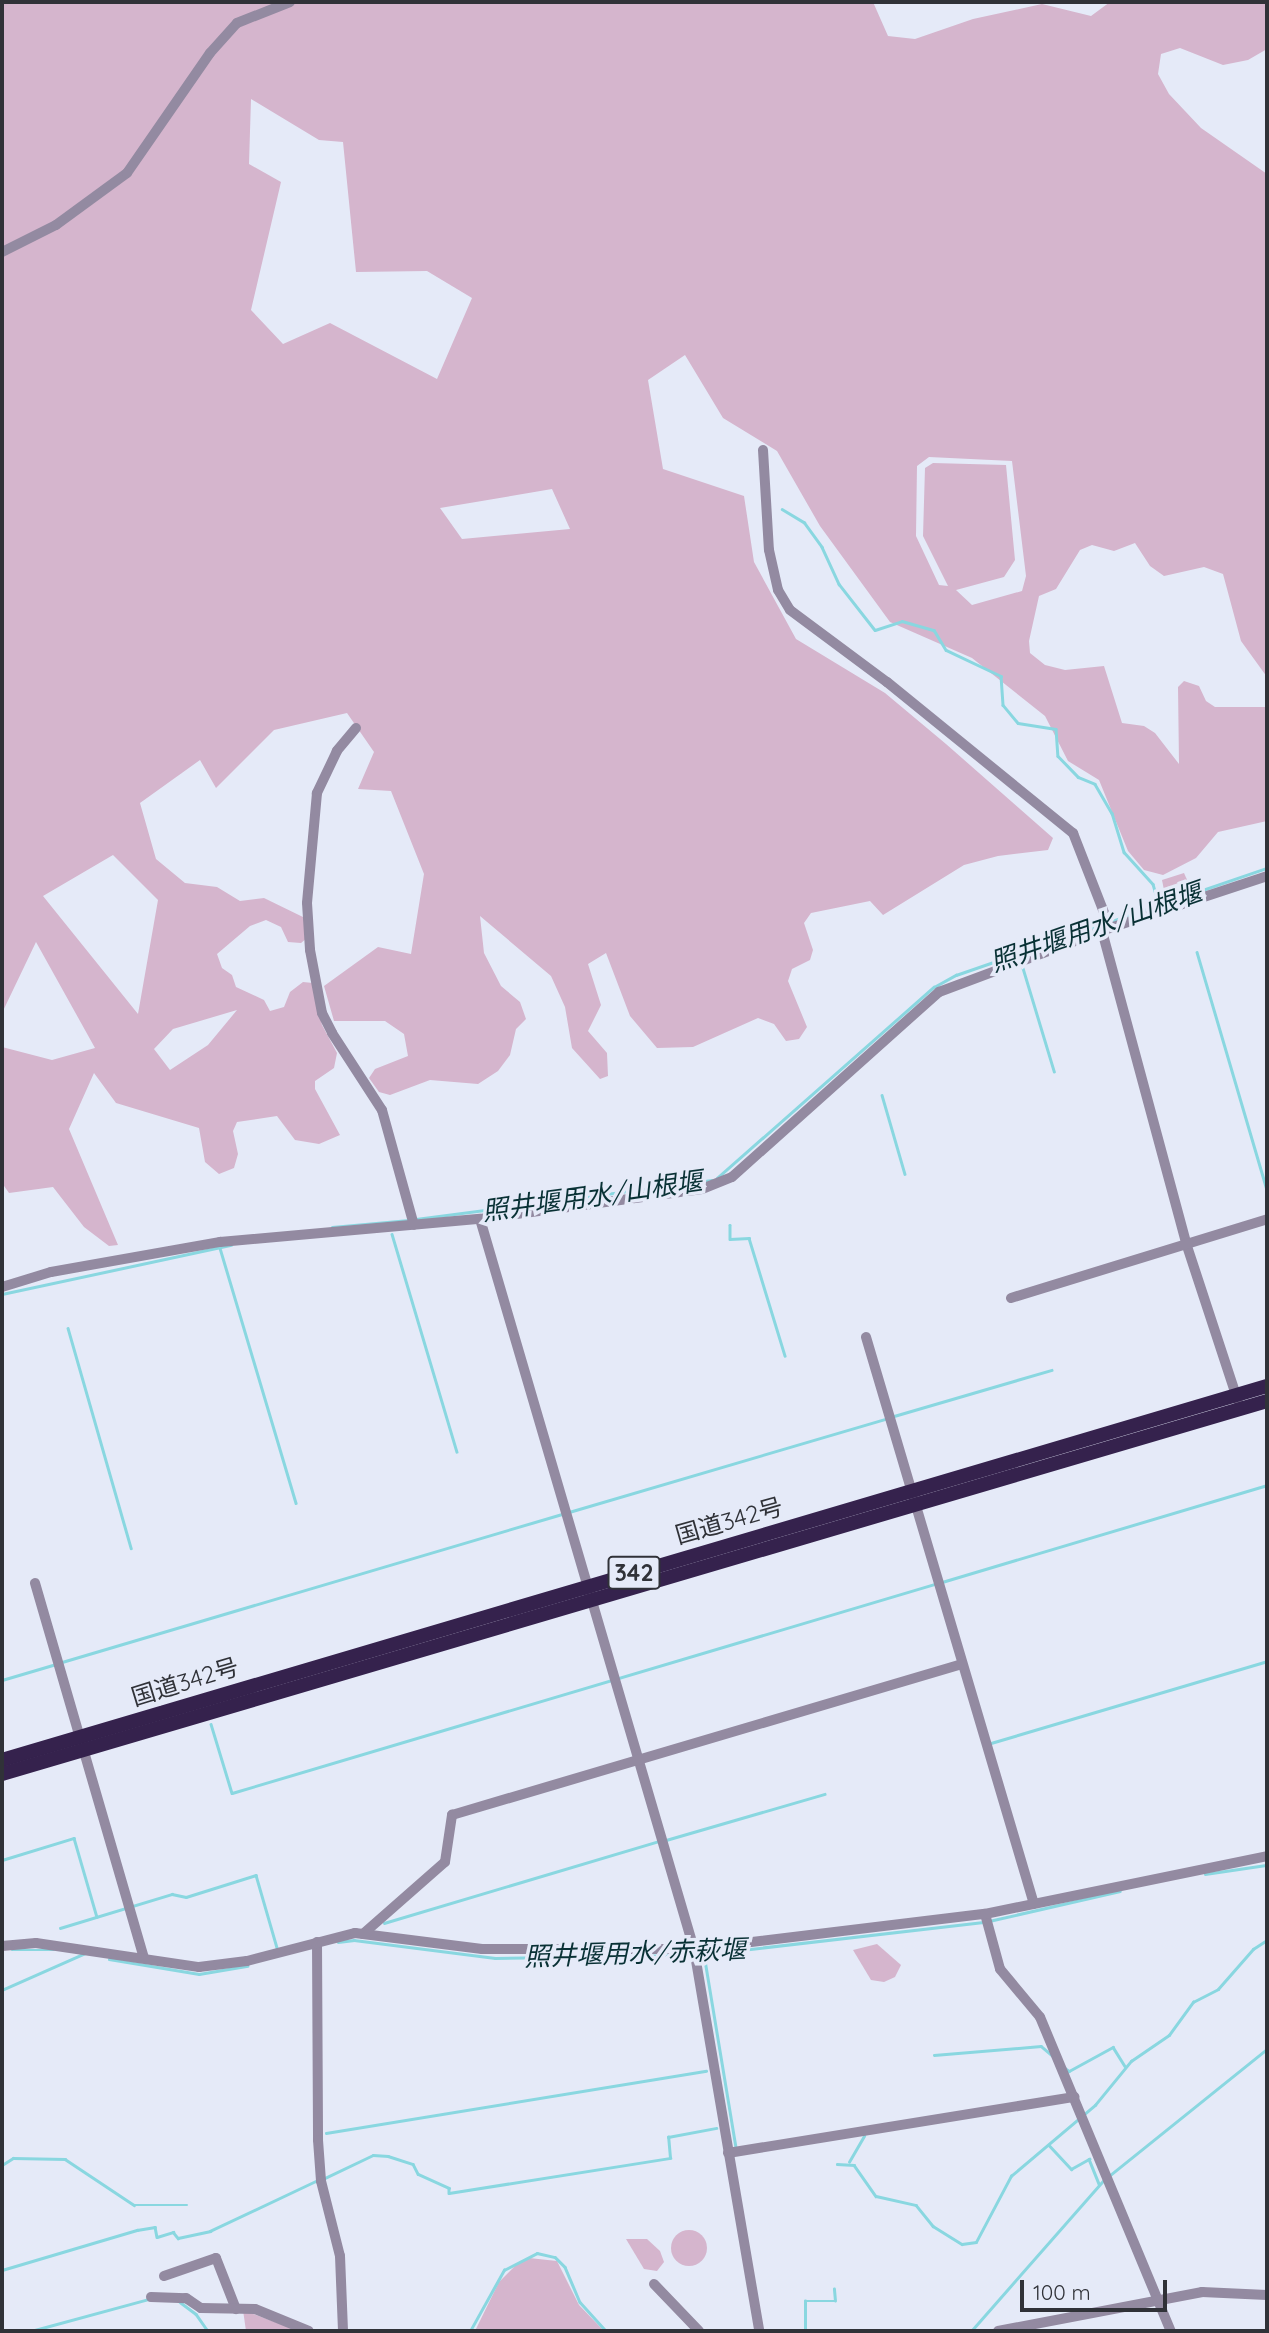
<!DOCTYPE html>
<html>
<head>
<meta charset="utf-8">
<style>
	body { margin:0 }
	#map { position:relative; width:1269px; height:2333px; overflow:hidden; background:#e5eaf8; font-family:Quicksand,"Noto Sans JP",sans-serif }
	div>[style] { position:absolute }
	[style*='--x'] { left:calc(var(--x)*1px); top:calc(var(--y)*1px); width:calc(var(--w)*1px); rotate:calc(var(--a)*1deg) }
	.green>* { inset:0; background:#d5b5cd }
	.round { border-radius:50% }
	.stream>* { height:2.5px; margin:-1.25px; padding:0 1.25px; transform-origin:1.25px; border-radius:1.25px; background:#89d7e0 }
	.minor>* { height:10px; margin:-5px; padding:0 5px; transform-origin:5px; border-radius:5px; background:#938aa1 }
	.highway>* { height:14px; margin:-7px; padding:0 7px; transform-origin:7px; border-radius:7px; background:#35224d }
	span { translate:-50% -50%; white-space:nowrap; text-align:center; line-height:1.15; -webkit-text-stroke:7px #e5eaf8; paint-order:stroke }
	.shield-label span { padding:2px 5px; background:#e5eaf8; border:2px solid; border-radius:5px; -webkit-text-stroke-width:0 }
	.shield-label { font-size:23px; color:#303238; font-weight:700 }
	.street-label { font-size:24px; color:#303238 }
	.water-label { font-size:26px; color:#093135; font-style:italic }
	.frame { position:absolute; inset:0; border:4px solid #303238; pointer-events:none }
	.scale { position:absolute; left:1020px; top:2280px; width:147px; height:32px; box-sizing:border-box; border:4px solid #303238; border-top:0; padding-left:9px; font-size:21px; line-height:24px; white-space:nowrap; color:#303238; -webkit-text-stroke:5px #e5eaf8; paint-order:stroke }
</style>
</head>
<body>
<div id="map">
	<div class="green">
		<i style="clip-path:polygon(evenodd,2px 2px,873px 2px,888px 36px,915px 39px,973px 19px,1042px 4px,1091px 16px,1110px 2px,1267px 2px,1267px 49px,1248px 60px,1223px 65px,1180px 48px,1161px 54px,1158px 74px,1169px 94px,1201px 128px,1267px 174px,1267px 677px,1241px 641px,1223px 574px,1204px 567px,1164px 576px,1150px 566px,1135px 543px,1114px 551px,1092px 545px,1080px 550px,1056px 589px,1039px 596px,1029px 641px,1030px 653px,1045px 665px,1065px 670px,1104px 666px,1122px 723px,1144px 726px,1155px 733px,1179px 764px,1178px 687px,1184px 681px,1199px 686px,1206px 701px,1215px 707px,1267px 707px,1267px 821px,1218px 832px,1196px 858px,1163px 875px,1144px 870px,1128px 851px,1099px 780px,1068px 761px,1045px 716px,972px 658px,890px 622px,820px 526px,777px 451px,723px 418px,685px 355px,648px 380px,663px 469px,744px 496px,754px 562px,796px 639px,885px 693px,946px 744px,1053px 838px,1048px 850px,998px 856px,964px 865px,883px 915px,870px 901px,811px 913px,804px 923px,813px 950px,810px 960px,792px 969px,788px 981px,807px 1027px,799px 1039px,786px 1041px,774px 1024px,758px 1018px,693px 1047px,657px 1048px,630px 1016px,606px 953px,588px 964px,601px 1005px,588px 1031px,607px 1053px,608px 1076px,600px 1079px,572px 1048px,565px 1007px,551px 976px,480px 916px,484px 953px,501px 986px,520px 1002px,526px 1019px,516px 1029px,510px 1055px,498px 1071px,478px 1084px,430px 1080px,390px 1095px,379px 1092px,369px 1078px,375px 1069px,408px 1056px,404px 1034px,385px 1021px,334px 1021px,324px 986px,378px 947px,411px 954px,424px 874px,391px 791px,358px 789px,374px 752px,347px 713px,274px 730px,216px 788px,200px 760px,140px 803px,156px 859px,185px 883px,217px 887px,240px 901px,264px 898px,305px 918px,307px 938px,301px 943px,288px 942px,281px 927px,266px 920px,250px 926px,217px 954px,222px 968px,232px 975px,236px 987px,264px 1000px,270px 1011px,284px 1007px,290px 992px,303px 982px,313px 983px,322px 1025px,337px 1053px,334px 1068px,315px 1081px,315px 1089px,340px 1135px,319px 1144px,295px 1140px,277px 1116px,237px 1122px,233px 1131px,238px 1154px,234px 1168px,219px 1174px,205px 1162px,199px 1128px,116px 1103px,94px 1073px,69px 1129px,118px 1245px,109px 1246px,84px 1227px,53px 1187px,9px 1193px,2px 1183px,2px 1047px,52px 1060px,95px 1048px,36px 942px,2px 1013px,2px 2px,251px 99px,319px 140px,343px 142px,356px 272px,427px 271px,472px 298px,437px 379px,330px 323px,283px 344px,251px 310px,281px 182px,249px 164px,251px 99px,2px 2px,929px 457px,1012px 461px,1026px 576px,1022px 591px,972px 605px,956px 590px,1004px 577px,1015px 560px,1006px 465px,933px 463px,925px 468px,923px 536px,948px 586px,939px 585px,916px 536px,917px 466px,929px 457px,2px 2px,552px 489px,570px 529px,462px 539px,440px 508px,552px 489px,2px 2px,113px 855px,158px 900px,138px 1014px,43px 896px,113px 855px,2px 2px,237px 1010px,208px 1045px,170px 1070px,154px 1049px,173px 1029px,237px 1010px)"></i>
		<i style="clip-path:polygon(1184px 873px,1192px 891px,1166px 900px,1162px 880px)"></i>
		<i style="clip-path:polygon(877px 1944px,901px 1965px,895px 1977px,884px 1982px,871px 1980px,853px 1950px)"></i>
		<i class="round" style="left:671px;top:2230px;width:36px;height:36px"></i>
		<i style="clip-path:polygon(626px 2239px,647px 2239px,660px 2251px,664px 2262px,657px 2271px,644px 2269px)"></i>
		<i style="clip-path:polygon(529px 2258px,557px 2261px,579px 2305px,604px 2331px,475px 2331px,499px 2282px,519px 2262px)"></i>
		<i style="clip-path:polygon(243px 2310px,299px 2331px,246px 2331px)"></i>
	</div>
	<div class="stream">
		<i style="--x:782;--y:509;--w:26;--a:31"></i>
		<i style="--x:804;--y:522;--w:31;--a:54"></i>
		<i style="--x:822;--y:547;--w:41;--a:65.3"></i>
		<i style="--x:839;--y:584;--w:58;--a:52"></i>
		<i style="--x:875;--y:630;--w:28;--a:-18"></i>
		<i style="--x:902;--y:621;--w:33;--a:16"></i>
		<i style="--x:934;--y:630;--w:23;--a:59"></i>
		<i style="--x:946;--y:650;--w:61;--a:25.3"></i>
		<i style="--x:1001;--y:676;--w:29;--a:86"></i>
		<i style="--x:1003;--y:705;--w:23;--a:50"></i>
		<i style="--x:1018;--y:723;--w:38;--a:9"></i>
		<i style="--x:1056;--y:729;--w:27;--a:86"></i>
		<i style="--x:1058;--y:756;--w:29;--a:46"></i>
		<i style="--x:1078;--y:777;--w:18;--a:22"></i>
		<i style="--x:1095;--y:784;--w:34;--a:60"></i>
		<i style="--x:1112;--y:813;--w:41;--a:72.9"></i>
		<i style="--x:1124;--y:852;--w:43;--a:47.8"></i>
		<i style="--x:1153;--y:884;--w:22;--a:74"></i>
		<i style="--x:1112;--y:921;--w:164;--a:-18.9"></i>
		<i style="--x:1197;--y:952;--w:248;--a:73.6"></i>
		<i style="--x:1023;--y:968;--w:108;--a:73.2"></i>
		<i style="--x:882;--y:1095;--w:82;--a:73.8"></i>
		<i style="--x:717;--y:1178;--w:289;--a:-41.4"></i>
		<i style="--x:934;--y:987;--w:25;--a:-29"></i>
		<i style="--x:956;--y:975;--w:159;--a:-19.1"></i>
		<i style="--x:416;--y:1219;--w:298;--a:-7.5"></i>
		<i style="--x:730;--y:1225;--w:14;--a:90"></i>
		<i style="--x:730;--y:1239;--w:19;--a:-3"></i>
		<i style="--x:749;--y:1238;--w:123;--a:73"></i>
		<i style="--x:332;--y:1227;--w:77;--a:-5.2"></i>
		<i style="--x:392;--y:1234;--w:227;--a:73.4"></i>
		<i style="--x:220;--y:1248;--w:266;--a:73.4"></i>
		<i style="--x:2;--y:1294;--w:234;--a:-12.1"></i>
		<i style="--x:68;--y:1328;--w:229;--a:74"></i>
		<i style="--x:894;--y:1416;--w:164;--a:-16.3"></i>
		<i style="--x:569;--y:1512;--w:333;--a:-16.4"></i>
		<i style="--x:942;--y:1582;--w:339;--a:-16.6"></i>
		<i style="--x:62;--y:1662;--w:521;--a:-16.49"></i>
		<i style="--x:2;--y:1680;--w:56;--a:-16.5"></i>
		<i style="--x:211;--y:1724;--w:72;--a:73.1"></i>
		<i style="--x:232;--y:1793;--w:733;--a:-16.56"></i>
		<i style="--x:991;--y:1743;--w:288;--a:-16.5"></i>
		<i style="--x:666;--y:1840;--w:165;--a:-16.2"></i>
		<i style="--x:2;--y:1860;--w:75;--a:-17"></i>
		<i style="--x:74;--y:1838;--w:82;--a:73.8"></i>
		<i style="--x:1205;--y:1874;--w:63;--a:-8.3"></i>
		<i style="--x:989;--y:1921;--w:134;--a:-12.9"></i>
		<i style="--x:384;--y:1923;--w:287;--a:-16.6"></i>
		<i style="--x:60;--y:1928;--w:117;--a:-16.9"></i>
		<i style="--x:172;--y:1894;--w:14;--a:12"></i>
		<i style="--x:186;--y:1897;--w:73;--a:-17.4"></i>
		<i style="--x:256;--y:1875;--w:79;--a:73.9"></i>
		<i style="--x:338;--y:1942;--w:16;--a:-7"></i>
		<i style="--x:354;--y:1940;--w:142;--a:7.3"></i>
		<i style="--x:495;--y:1958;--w:196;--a:-0.9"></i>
		<i style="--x:12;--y:1950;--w:42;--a:0"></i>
		<i style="--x:704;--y:1954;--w:196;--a:80.6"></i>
		<i style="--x:698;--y:1955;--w:287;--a:-6.6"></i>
		<i style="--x:109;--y:1959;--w:91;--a:9.5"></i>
		<i style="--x:199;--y:1974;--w:49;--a:-9.5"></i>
		<i style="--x:2;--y:1990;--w:91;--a:-24"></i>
		<i style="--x:934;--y:2055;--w:107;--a:-4.8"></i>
		<i style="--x:1041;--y:2046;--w:16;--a:40"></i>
		<i style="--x:1065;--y:2068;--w:5;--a:37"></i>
		<i style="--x:1069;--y:2071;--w:50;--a:-28.6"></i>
		<i style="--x:1113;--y:2047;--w:22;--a:58"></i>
		<i style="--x:326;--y:2133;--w:385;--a:-9.3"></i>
		<i style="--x:1049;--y:2145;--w:33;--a:47"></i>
		<i style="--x:1071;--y:2169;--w:21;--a:-29"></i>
		<i style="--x:1089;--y:2159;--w:27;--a:68"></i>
		<i style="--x:849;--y:2162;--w:30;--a:-60"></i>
		<i style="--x:837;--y:2164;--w:17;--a:3"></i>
		<i style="--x:854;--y:2165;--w:38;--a:55"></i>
		<i style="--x:876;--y:2196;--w:41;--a:12.7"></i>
		<i style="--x:916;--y:2205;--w:27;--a:51"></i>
		<i style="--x:933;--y:2226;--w:34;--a:32"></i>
		<i style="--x:962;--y:2244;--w:14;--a:-8"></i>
		<i style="--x:976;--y:2242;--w:75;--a:-62.1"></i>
		<i style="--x:1011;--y:2176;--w:110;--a:-40.2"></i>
		<i style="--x:1095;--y:2105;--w:57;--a:-50.7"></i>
		<i style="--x:1131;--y:2061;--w:46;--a:-34.4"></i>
		<i style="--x:1169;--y:2035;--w:41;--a:-54"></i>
		<i style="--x:1193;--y:2002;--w:28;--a:-27"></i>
		<i style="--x:1218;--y:1989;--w:53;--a:-48.8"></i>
		<i style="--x:1253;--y:1949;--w:17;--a:-33"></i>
		<i style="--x:2;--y:2165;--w:13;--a:-32"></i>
		<i style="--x:13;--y:2158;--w:52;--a:1.1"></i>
		<i style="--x:65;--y:2159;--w:83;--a:33.7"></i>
		<i style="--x:134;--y:2205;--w:53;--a:0"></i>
		<i style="--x:1109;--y:2176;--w:203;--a:-38.8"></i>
		<i style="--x:323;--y:2179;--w:55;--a:-25.6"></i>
		<i style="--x:373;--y:2155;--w:15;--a:4"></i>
		<i style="--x:388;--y:2156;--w:26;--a:18"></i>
		<i style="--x:413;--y:2164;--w:11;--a:63"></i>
		<i style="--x:418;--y:2174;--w:34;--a:24"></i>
		<i style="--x:449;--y:2188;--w:5;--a:90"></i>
		<i style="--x:449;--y:2193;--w:224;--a:-9"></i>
		<i style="--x:670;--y:2158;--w:21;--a:-95"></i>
		<i style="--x:668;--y:2137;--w:49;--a:-10.6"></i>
		<i style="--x:2;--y:2270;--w:141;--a:-16.5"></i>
		<i style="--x:137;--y:2230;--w:18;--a:-9"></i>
		<i style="--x:155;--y:2227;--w:10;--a:79"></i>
		<i style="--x:157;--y:2237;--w:17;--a:-17"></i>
		<i style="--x:173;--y:2232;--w:8;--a:50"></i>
		<i style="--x:178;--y:2238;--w:33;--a:-12"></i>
		<i style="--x:210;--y:2231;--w:117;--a:-25.3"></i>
		<i style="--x:180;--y:2302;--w:20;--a:37"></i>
		<i style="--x:196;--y:2314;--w:21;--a:55"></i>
		<i style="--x:972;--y:2330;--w:200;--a:-48.7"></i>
		<i style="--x:31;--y:2331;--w:122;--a:-15.2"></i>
		<i style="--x:470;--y:2331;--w:70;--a:-60.9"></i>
		<i style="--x:504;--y:2270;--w:37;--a:-27"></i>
		<i style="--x:537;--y:2253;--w:18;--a:13"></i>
		<i style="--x:555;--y:2257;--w:14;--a:45"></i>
		<i style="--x:565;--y:2267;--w:38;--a:67"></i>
		<i style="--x:580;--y:2302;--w:39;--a:48"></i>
		<i style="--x:805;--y:2331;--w:30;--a:-90"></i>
		<i style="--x:805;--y:2301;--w:30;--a:0"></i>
		<i style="--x:835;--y:2301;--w:12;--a:-95"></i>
		<i style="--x:1265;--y:2331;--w:2;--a:0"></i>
	</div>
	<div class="minor">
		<i style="--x:2;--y:252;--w:60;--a:-26.6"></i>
		<i style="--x:56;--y:225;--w:88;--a:-36.2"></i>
		<i style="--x:127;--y:173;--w:146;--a:-55.3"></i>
		<i style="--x:210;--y:53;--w:40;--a:-48"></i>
		<i style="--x:237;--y:23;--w:57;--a:-21.6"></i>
		<i style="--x:763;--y:450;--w:100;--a:86.6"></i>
		<i style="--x:769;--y:550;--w:41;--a:77.3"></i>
		<i style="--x:778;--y:590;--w:23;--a:59"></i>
		<i style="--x:790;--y:610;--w:121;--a:36.6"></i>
		<i style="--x:887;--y:682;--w:240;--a:39.1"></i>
		<i style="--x:1073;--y:833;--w:102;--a:68.7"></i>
		<i style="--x:356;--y:728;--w:30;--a:130"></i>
		<i style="--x:337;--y:751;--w:47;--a:115.5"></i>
		<i style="--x:317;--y:793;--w:110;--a:95.2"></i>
		<i style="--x:307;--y:903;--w:47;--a:86.3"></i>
		<i style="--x:310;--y:950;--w:64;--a:79.2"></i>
		<i style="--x:322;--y:1013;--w:22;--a:63"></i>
		<i style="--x:332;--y:1033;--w:92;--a:57"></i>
		<i style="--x:382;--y:1110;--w:119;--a:74.5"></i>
		<i style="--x:1102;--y:931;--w:323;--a:74.9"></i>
		<i style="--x:1186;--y:1243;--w:166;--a:71.8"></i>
		<i style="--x:480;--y:1219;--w:761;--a:73.66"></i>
		<i style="--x:694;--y:1949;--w:387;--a:80.3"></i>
		<i style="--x:2;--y:1287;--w:51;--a:-17"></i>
		<i style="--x:51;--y:1272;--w:172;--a:-10.1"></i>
		<i style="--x:220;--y:1242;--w:261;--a:-5.1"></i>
		<i style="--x:480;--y:1219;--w:224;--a:-7.7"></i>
		<i style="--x:702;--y:1189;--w:32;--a:-22"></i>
		<i style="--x:732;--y:1177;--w:278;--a:-41.8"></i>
		<i style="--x:939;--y:992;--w:183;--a:-20.5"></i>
		<i style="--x:1110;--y:928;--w:165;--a:-18.3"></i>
		<i style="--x:1011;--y:1298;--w:268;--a:-17.1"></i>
		<i style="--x:866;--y:1337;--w:591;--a:73.5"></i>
		<i style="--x:35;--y:1583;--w:390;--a:73.8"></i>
		<i style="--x:985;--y:1914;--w:57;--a:74.7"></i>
		<i style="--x:1000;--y:1969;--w:62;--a:50.2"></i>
		<i style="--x:1040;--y:2017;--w:340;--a:67.4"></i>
		<i style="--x:363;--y:1934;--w:109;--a:-41.3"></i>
		<i style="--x:445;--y:1862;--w:48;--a:-81.5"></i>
		<i style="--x:452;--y:1815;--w:532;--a:-16.49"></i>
		<i style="--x:317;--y:1942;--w:198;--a:89.7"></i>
		<i style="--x:318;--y:2140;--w:41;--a:85.8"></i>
		<i style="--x:321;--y:2181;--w:77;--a:75.8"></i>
		<i style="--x:340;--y:2256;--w:75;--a:87.7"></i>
		<i style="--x:2;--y:1946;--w:34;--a:-5"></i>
		<i style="--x:36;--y:1943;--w:165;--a:8.4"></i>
		<i style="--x:199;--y:1967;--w:48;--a:-7.1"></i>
		<i style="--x:247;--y:1961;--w:112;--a:-14.5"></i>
		<i style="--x:355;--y:1933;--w:128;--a:7.2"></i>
		<i style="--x:482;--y:1949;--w:212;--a:0"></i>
		<i style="--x:694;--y:1949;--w:293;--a:-6.9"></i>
		<i style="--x:985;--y:1914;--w:288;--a:-11.6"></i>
		<i style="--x:728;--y:2153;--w:351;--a:-9.2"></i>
		<i style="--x:164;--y:2276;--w:55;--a:-19.1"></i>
		<i style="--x:216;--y:2258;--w:55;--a:68.6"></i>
		<i style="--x:654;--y:2284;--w:65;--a:46.2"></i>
		<i style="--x:151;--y:2297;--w:35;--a:2"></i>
		<i style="--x:186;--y:2298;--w:18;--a:34"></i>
		<i style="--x:201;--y:2308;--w:54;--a:1.1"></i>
		<i style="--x:255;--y:2309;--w:58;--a:22.2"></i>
		<i style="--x:998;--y:2331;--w:208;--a:-10.8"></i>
		<i style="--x:1202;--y:2292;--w:65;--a:2.6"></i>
	</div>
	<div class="highway">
		<i style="--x:2;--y:1760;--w:1319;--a:-16.47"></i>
		<i style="--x:2;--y:1774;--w:1319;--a:-16.43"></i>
	</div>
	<div class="shield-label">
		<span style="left:634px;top:1573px">342</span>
	</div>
	<div class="street-label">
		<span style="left:729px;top:1521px;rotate:-16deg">国道342号</span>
		<span style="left:185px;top:1682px;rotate:-17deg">国道342号</span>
	</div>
	<div class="water-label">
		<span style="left:1096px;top:927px;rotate:-19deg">照井堰用水/山根堰</span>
		<span style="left:592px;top:1196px;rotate:-8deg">照井堰用水/山根堰</span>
		<span style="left:635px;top:1953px;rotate:-2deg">照井堰用水/赤萩堰</span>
	</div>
	<div class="frame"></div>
	<div class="scale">100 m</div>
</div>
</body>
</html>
